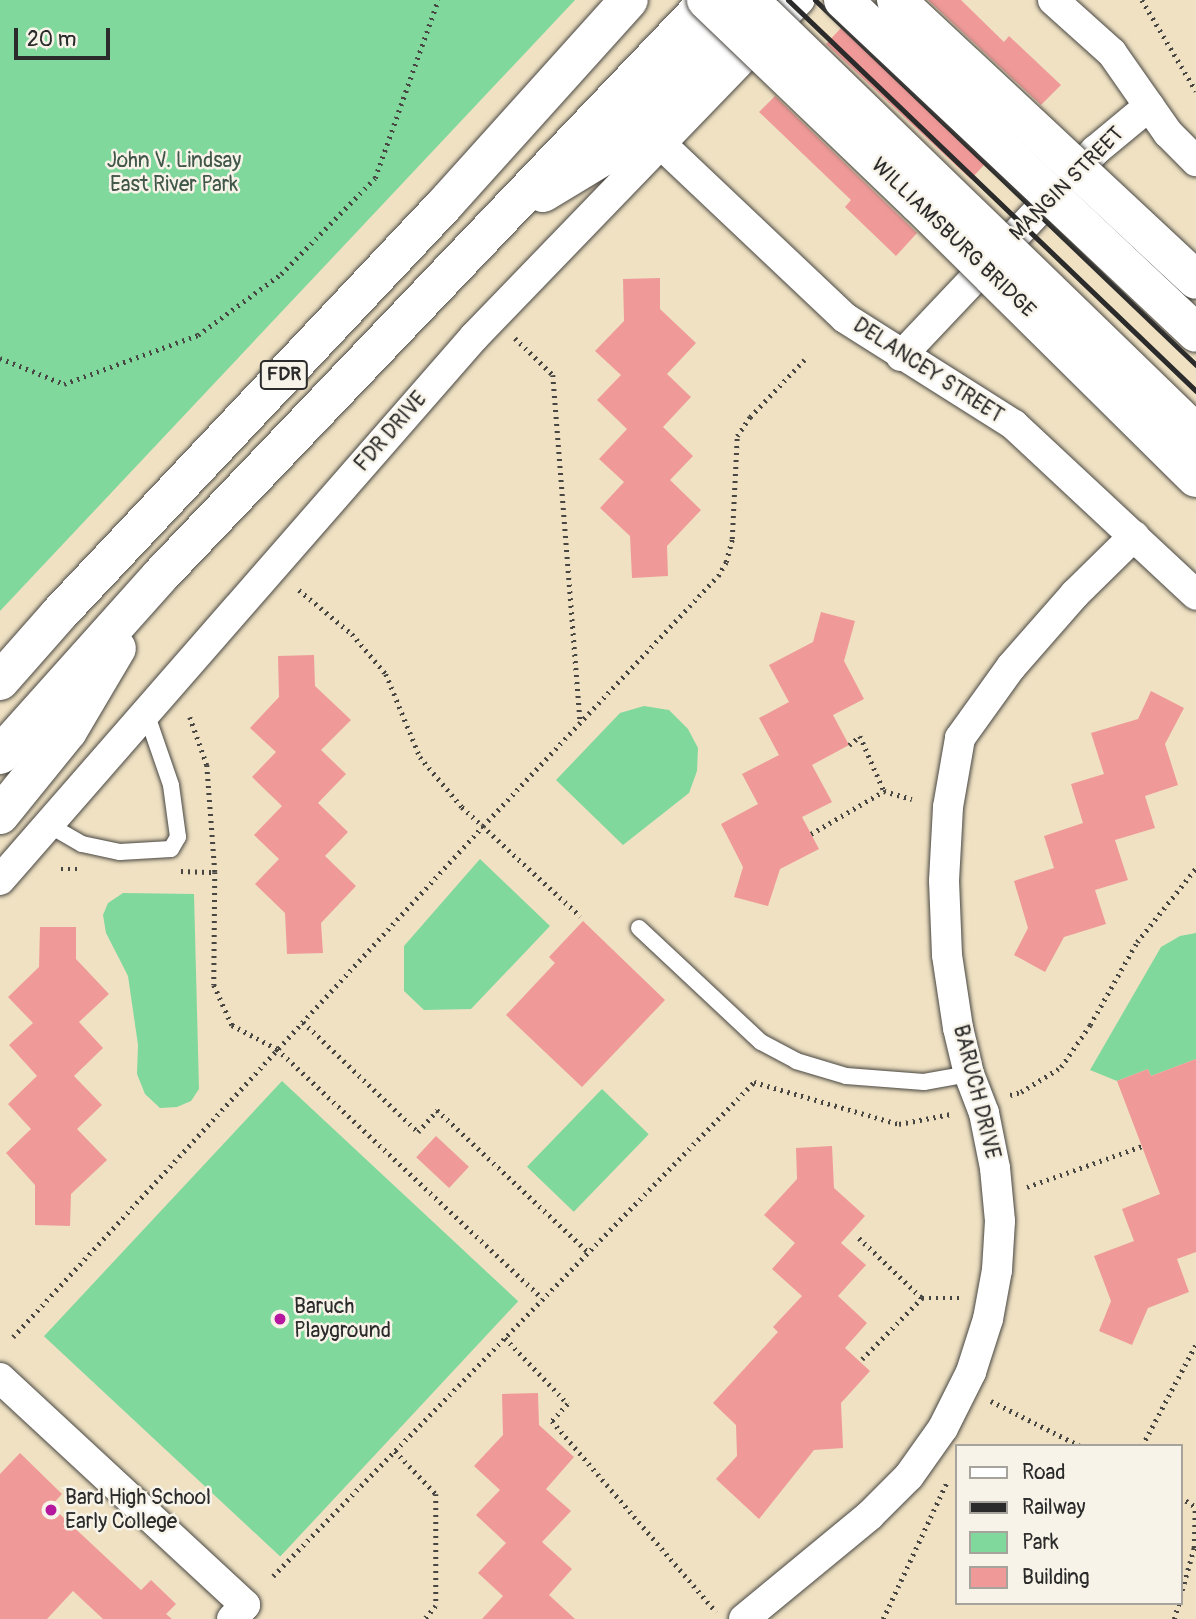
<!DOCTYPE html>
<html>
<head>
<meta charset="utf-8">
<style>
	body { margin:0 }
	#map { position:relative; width:1196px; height:1619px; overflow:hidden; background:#efe1c2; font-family:Pangolin,sans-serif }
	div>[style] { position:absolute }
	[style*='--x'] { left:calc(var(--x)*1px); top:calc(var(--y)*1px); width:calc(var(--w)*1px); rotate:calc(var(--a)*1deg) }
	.green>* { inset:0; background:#80d89d; transform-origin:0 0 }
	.building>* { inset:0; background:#ef9a98; transform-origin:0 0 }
	.path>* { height:4.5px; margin-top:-2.25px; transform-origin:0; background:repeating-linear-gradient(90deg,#484642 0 2px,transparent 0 7px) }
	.roads { filter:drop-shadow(0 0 2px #484642) drop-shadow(0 0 2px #484642) }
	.lane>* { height:16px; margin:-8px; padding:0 8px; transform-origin:8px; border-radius:8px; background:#fff }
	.street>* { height:30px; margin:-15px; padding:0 15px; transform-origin:15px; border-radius:15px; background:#fff }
	.highway>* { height:38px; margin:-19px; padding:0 19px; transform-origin:19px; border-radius:19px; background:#fff }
	.rail>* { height:5px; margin:-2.5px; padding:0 2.5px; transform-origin:2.5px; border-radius:2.5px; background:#2b2b2b }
	.bridges { filter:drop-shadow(0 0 2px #484642) drop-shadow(0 0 2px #484642) }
	.highway-bridge>* { height:38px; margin:-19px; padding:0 19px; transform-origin:19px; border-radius:19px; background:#fff }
	.dots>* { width:19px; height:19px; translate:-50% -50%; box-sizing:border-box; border:4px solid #f7f3e8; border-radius:50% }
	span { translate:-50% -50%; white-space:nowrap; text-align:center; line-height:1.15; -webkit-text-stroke:5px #f7f3e8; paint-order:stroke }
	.shield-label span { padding:2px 5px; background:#f7f3e8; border:2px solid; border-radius:5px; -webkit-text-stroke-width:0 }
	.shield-label { font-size:19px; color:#2b2b2b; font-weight:700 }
	.park-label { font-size:21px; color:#405648 }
	.street-label { font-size:21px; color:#2b2b2b }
	.poi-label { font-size:21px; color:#2b2b2b }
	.left { translate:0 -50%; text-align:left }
	.legend { position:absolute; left:955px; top:1444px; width:228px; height:161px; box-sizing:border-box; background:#f7f3e8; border:2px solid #a5a39c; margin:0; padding:9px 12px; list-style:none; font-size:21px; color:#2b2b2b }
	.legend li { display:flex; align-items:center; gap:14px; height:35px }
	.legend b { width:35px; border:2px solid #a5a39c }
	.scale { position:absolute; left:14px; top:28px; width:96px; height:32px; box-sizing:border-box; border:4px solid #2b2b2b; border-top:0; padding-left:9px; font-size:21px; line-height:24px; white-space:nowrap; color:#2b2b2b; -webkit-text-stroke:5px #f7f3e8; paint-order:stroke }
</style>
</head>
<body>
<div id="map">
	<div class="green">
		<i style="clip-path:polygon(0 0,575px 0,0 611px)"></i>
		<i style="clip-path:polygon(644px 706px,669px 710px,688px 729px,698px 748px,697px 771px,689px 793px,623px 845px,556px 780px,620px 713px)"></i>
		<i style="clip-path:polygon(480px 859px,550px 926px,471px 1009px,424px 1010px,404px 991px,404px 946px)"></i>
		<i style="clip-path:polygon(123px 893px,194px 894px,199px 1089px,191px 1101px,177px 1107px,160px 1108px,145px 1094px,137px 1074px,138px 1045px,128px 976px,106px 933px,103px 915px,108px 903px)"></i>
		<i style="clip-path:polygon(1196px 933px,1196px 1059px,1151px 1076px,1148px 1069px,1117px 1081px,1090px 1070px,1161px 947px,1180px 936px)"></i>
		<i style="left:282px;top:1081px;width:323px;height:349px;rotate:43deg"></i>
		<i style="left:602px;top:1089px;width:65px;height:108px;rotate:44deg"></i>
	</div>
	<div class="building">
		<i style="clip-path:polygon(928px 0,961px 0,1004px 42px,1009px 36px,1061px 85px,1041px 105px)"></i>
		<i style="left:841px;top:28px;width:198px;height:22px;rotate:43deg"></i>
		<i style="clip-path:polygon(775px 96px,917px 233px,896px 256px,845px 207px,851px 200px,759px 112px)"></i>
		<i style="clip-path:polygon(660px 278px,660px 309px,696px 343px,667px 374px,691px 397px,663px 427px,693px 456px,670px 480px,701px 510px,667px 546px,668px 576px,632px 578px,630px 536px,600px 508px,624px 482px,599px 459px,627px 429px,597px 400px,621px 375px,595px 351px,624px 321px,623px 279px)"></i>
		<i style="clip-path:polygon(821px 612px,855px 621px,844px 661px,864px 699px,833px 715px,849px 745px,812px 765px,832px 802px,802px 817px,819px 849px,780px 869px,768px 906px,734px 897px,743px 867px,721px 824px,758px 804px,742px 774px,779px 755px,759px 718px,789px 702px,769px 665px,813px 642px)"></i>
		<i style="clip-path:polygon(314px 655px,315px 686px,351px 720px,321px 750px,346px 774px,318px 803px,348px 832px,325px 856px,356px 886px,321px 923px,323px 953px,287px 954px,285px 913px,255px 884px,279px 859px,254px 835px,282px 806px,252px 777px,276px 752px,250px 728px,279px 697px,278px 656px)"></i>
		<i style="clip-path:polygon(1151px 691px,1184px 708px,1165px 744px,1178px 785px,1145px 796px,1155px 828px,1115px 840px,1128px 880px,1095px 890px,1106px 924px,1064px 937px,1045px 972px,1014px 955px,1028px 928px,1014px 881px,1054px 868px,1044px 836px,1083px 823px,1071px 784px,1104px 774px,1091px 733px,1138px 719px)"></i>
		<i style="clip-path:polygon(583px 921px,665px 1000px,582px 1087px,506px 1015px,555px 963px,549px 957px)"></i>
		<i style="clip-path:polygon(40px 927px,76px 927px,76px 959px,109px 994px,79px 1022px,103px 1048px,74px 1076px,102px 1105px,77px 1129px,107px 1160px,71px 1194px,70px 1226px,35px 1225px,35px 1185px,6px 1153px,31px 1129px,8px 1104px,37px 1076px,9px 1045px,33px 1023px,8px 997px,39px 967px)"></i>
		<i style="clip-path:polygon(1196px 1059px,1196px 1252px,1177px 1259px,1189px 1292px,1148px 1308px,1132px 1345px,1099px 1331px,1111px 1301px,1094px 1256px,1134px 1241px,1122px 1209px,1160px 1194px,1117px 1081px,1148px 1069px,1151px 1076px)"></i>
		<i style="left:436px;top:1136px;width:45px;height:29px;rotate:43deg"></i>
		<i style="clip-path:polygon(832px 1146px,834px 1188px,865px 1216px,841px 1243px,866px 1265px,838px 1296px,867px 1323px,845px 1348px,870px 1371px,841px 1403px,843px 1448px,814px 1450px,759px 1519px,716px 1479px,737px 1456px,736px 1425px,713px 1403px,778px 1332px,773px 1327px,802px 1296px,772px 1269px,795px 1243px,764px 1215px,797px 1179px,796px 1148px)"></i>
		<i style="clip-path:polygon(538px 1393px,539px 1425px,574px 1457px,546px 1489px,571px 1511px,542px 1542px,572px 1569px,549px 1595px,575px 1619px,482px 1619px,503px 1596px,478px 1573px,506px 1543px,476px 1515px,500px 1490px,474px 1466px,503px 1435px,502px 1394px)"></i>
		<i style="clip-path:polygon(20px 1453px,62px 1494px,51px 1506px,141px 1590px,151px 1580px,176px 1604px,166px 1614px,172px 1619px,103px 1619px,73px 1591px,47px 1619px,0 1619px,0 1474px)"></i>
	</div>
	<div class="path">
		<i style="--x:1142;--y:0;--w:106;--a:59.3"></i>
		<i style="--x:515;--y:338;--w:53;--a:44.2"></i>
		<i style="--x:553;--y:375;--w:347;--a:85.5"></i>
		<i style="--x:0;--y:358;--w:69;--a:22.1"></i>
		<i style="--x:64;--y:384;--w:143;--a:-20.1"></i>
		<i style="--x:198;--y:335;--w:103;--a:-36.3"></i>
		<i style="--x:281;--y:274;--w:134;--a:-45.6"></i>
		<i style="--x:375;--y:178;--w:189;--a:-70.5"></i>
		<i style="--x:299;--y:590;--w:69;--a:39.7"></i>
		<i style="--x:352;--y:634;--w:52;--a:49.6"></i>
		<i style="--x:386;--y:674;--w:90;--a:67.7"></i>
		<i style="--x:420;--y:757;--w:65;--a:50"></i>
		<i style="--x:462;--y:807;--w:161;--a:42.7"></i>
		<i style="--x:190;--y:717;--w:51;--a:70.5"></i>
		<i style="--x:207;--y:765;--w:107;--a:85.7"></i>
		<i style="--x:215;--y:872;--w:113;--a:90.5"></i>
		<i style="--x:214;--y:985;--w:44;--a:65.8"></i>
		<i style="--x:232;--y:1025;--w:51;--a:28.1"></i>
		<i style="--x:277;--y:1049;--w:364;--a:43.2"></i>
		<i style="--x:849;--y:745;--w:14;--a:-39"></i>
		<i style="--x:860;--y:736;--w:60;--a:66.4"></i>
		<i style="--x:811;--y:834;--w:85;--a:-30.5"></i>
		<i style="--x:884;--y:791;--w:29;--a:16"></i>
		<i style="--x:61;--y:869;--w:17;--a:0"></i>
		<i style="--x:181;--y:871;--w:34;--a:2"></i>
		<i style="--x:303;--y:1022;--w:159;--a:43.7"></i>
		<i style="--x:418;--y:1132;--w:29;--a:-49"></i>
		<i style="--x:437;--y:1110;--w:207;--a:43.2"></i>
		<i style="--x:1010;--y:1095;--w:11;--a:-15"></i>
		<i style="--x:1021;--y:1092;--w:47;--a:-32"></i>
		<i style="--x:1061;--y:1067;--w:51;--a:-55.4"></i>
		<i style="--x:1090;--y:1025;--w:95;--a:-60.5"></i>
		<i style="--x:1137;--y:942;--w:95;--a:-51.4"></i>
		<i style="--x:1027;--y:1187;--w:122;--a:-19.6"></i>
		<i style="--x:859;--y:1238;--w:87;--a:43.6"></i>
		<i style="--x:922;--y:1298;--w:38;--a:0"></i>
		<i style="--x:13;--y:1337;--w:694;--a:-47.39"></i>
		<i style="--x:483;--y:826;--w:343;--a:-46.8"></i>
		<i style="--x:718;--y:576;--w:16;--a:-60"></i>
		<i style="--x:726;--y:562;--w:24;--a:-75"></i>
		<i style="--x:732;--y:539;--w:103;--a:-87.2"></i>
		<i style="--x:737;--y:436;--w:23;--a:-56"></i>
		<i style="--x:750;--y:417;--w:79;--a:-46.5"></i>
		<i style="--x:505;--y:1338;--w:91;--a:46.3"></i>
		<i style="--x:568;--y:1404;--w:23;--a:133"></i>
		<i style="--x:552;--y:1421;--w:252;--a:49.3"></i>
		<i style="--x:862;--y:1359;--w:86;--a:-45.5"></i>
		<i style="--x:991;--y:1401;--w:100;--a:26.8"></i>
		<i style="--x:1142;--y:1446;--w:115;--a:-62.1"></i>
		<i style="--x:395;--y:1451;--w:59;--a:46.4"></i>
		<i style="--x:436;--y:1494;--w:112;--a:90"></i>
		<i style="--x:436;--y:1606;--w:17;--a:130"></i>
		<i style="--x:1180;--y:1497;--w:19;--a:32"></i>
		<i style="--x:273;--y:1576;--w:689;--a:-45.76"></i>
		<i style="--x:754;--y:1082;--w:151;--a:16.2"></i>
		<i style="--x:899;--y:1124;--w:53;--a:-10.9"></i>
		<i style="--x:1180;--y:1597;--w:51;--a:-74.1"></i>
		<i style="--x:1194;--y:1548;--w:41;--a:-88.6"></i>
		<i style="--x:883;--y:1619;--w:151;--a:-65"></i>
		<i style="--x:1174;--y:1619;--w:17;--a:-73"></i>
	</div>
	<div class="roads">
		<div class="lane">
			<i style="--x:49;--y:825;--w:38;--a:30"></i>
			<i style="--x:82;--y:844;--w:39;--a:12"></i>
			<i style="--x:120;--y:852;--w:51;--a:-3.4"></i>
			<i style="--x:171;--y:849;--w:14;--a:-60"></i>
			<i style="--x:178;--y:837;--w:52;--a:-97.7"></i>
			<i style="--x:171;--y:785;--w:76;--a:-109.1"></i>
			<i style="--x:639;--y:928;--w:167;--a:43.1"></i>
			<i style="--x:761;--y:1042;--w:40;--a:28"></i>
			<i style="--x:796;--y:1061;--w:52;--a:16.7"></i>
			<i style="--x:846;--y:1076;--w:78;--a:4.4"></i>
			<i style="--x:924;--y:1082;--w:46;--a:-10.1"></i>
		</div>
		<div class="street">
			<i style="--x:1053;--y:0;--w:79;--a:41.9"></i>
			<i style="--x:1112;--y:53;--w:98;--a:55"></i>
			<i style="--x:1168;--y:133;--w:40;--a:45"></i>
			<i style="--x:661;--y:144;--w:253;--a:43.4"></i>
			<i style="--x:845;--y:318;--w:200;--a:32.3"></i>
			<i style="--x:1014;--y:425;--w:249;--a:43"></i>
			<i style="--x:901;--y:356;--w:284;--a:-46.6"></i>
			<i style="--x:1096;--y:150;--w:69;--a:-39.7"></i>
			<i style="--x:0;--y:880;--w:721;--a:-48.88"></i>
			<i style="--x:474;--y:337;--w:469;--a:-46"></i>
			<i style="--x:0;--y:1378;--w:334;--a:42.8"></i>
			<i style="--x:245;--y:1605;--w:19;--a:133"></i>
			<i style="--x:744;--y:1619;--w:163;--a:-39.5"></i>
			<i style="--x:870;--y:1515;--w:55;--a:-45"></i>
			<i style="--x:909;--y:1476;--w:59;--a:-54.7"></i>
			<i style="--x:943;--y:1428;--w:63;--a:-63.4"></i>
			<i style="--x:971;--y:1372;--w:56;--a:-72.2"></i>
			<i style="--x:988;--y:1319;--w:50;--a:-79.6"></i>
			<i style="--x:997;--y:1270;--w:49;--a:-86.5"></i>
			<i style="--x:1000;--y:1221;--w:53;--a:-95.4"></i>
			<i style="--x:995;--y:1168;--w:56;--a:-101.3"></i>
			<i style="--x:984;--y:1113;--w:42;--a:-111"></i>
			<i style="--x:969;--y:1074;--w:47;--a:-103.4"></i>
			<i style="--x:958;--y:1028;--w:74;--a:-98.6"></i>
			<i style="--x:947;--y:955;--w:74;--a:-92.3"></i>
			<i style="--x:944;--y:881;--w:74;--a:-86.9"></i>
			<i style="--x:948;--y:807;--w:70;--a:-80.1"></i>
			<i style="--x:960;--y:738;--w:87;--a:-54.3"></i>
			<i style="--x:1011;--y:667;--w:97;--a:-48.8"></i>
			<i style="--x:1075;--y:594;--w:83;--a:-44.5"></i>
		</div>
		<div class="highway">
			<i style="--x:543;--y:193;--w:71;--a:-31.2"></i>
			<i style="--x:604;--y:156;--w:215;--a:-45.4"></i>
			<i style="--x:0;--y:681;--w:89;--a:-48.6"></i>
			<i style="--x:59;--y:614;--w:565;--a:-46.72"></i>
			<i style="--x:446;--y:203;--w:273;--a:-48"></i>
			<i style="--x:0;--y:755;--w:240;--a:-48.2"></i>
			<i style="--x:160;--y:576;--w:796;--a:-46.37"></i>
			<i style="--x:0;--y:815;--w:108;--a:-51"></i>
			<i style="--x:68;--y:731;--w:96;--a:-59.4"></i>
		</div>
	</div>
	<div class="rail">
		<i style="--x:788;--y:0;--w:565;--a:43.78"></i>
		<i style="--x:815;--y:0;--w:528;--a:43.77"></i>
	</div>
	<div class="bridges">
		<div class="highway-bridge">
			<i style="--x:706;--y:0;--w:294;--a:43.8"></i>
			<i style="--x:918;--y:203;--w:391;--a:44.7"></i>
			<i style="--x:749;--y:0;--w:622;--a:44.09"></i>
			<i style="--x:843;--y:0;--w:485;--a:43.3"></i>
			<i style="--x:896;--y:0;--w:410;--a:43"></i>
		</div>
	</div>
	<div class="dots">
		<i style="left:280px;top:1319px;background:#b5179e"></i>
		<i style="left:51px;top:1510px;background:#b5179e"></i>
	</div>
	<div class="shield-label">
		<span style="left:284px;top:375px">FDR</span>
	</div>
	<div class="park-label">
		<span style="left:174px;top:173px">John V. Lindsay<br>East River Park</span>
	</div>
	<div class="street-label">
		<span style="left:1067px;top:184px;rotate:-45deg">MANGIN STREET</span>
		<span style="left:953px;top:238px;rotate:44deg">WILLIAMSBURG BRIDGE</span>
		<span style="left:928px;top:371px;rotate:33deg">DELANCEY STREET</span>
		<span style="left:391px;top:432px;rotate:-49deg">FDR DRIVE</span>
		<span style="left:976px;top:1092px;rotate:76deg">BARUCH DRIVE</span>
	</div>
	<div class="poi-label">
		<span class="left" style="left:294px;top:1319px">Baruch<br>Playground</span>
		<span class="left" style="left:65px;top:1510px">Bard High School<br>Early College</span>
	</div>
	<ul class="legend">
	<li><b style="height:9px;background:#fff"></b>Road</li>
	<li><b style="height:9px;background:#2b2b2b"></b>Railway</li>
	<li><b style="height:19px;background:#80d89d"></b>Park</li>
	<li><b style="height:19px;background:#ef9a98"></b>Building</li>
	</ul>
	<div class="scale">20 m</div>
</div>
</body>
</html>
